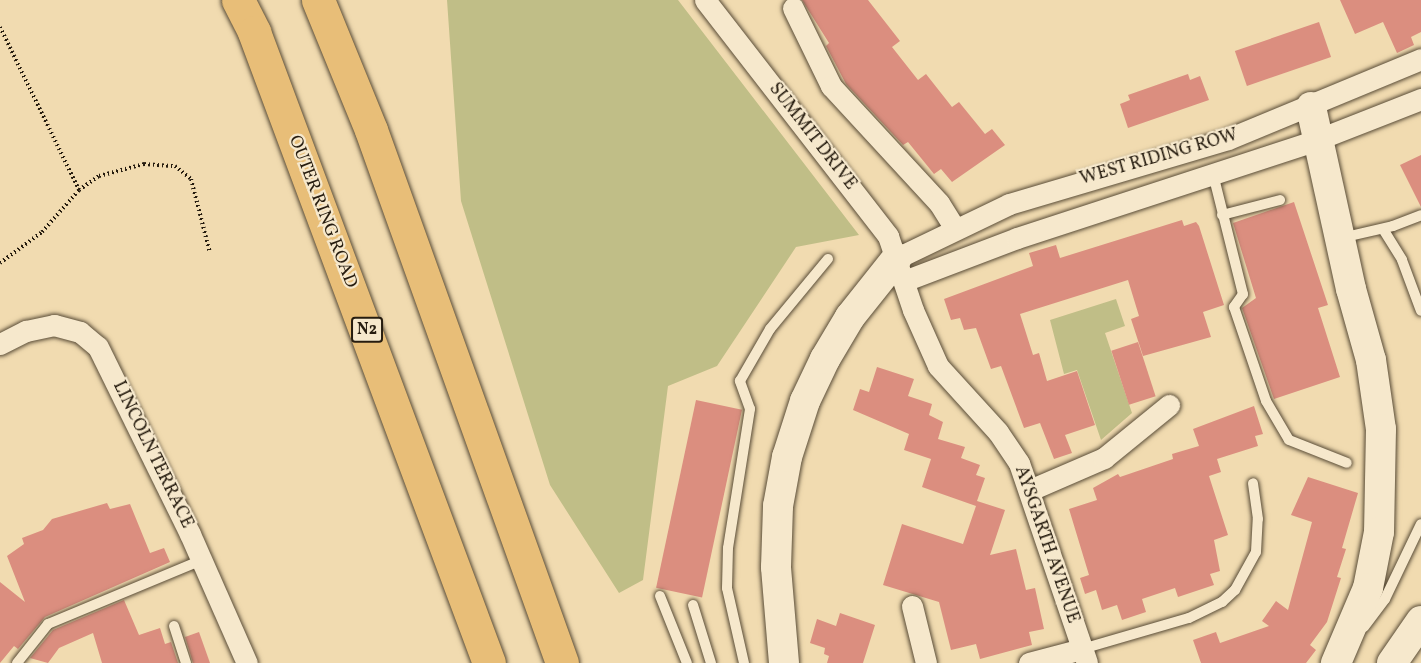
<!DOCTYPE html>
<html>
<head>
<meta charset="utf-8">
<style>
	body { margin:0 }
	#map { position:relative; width:1421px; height:663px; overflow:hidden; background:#f1dbb0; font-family:Vollkorn,serif }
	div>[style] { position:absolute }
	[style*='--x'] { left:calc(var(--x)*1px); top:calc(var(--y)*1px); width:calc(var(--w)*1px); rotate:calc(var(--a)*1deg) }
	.green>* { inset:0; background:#c0be87 }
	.building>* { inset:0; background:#db8e7f; transform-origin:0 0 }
	.path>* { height:4px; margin-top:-2px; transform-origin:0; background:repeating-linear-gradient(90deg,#261c0f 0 1.5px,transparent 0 4.5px) }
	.roads { filter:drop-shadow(0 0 2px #594c37) drop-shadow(0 0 2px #594c37) }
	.lane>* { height:10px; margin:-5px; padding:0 5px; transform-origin:5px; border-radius:5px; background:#f6e8cc }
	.street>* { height:21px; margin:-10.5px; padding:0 10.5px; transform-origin:10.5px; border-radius:10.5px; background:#f6e8cc }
	.secondary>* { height:30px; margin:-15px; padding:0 15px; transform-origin:15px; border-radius:15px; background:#f6e8cc }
	.highway>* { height:33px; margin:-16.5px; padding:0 16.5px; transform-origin:16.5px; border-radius:16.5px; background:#e8be78 }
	span { translate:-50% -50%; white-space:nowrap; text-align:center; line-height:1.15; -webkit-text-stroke:4.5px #f6e8cc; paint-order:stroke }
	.shield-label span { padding:2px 4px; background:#f6e8cc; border:2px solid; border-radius:4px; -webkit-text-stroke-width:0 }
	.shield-label { font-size:16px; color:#261c0f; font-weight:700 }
	.street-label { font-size:18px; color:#261c0f }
</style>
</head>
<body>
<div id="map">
	<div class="green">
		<i style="clip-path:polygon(447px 0,678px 0,859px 235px,796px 247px,717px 366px,668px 386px,643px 580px,619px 593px,550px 485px,461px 201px)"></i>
		<i style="clip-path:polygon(1116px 299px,1125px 326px,1105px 333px,1132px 413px,1101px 440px,1077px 370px,1064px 374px,1050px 320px)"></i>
	</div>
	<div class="building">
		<i style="clip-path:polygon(802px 0,868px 0,900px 41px,892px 47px,918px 80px,926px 74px,952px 107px,959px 102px,985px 134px,992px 129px,1005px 145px,952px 182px,941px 169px,934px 174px,908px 142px,903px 145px,846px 84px,826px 46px,829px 43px)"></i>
		<i style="clip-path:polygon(1340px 0,1421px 0,1421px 32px,1411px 37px,1414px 45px,1397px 53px,1383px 22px,1355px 34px)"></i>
		<i style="left:1319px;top:22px;width:37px;height:89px;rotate:71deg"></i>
		<i style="clip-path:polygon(1188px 74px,1190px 80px,1200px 76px,1209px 100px,1128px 128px,1120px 104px,1130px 100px,1128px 95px)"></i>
		<i style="clip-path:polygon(1421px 155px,1421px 207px,1400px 165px)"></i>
		<i style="clip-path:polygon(1294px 202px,1328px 305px,1318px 308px,1340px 377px,1274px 399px,1242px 308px,1256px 298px,1233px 223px)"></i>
		<i style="clip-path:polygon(1182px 220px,1184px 226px,1196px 222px,1199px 226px,1224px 305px,1203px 312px,1211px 337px,1143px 356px,1131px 319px,1139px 316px,1128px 280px,1020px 314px,1033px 355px,1039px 353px,1047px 381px,1077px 371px,1095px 425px,1065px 435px,1072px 453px,1054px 459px,1040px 423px,1024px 428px,1001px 366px,991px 369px,976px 328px,964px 330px,960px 318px,951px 320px,944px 299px,1033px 266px,1029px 253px,1056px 245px,1060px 258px)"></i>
		<i style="left:1138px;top:342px;width:57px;height:28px;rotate:72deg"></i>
		<i style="clip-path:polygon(877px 367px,914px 379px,908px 396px,932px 404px,929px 415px,943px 422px,938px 439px,965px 447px,961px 458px,980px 465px,976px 475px,985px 478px,977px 501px,1005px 510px,990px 555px,1016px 549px,1026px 590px,1035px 588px,1044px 629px,1029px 632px,1032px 645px,980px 659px,976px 644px,951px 650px,939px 602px,883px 585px,902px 524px,963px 544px,976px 506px,922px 487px,931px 459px,904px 450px,909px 434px,853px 410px,860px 389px,869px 392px)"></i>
		<i style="left:696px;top:400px;width:47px;height:192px;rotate:12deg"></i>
		<i style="clip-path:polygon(1254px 406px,1263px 434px,1255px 436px,1258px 446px,1217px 459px,1221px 472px,1209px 476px,1228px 535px,1214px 540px,1220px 571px,1210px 574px,1214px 585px,1178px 597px,1175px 588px,1142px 599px,1146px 612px,1122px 620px,1117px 605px,1102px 610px,1096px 590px,1085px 594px,1080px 578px,1089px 575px,1069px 509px,1097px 500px,1093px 488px,1118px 474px,1120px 477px,1173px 459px,1172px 454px,1199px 446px,1193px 429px)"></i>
		<i style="clip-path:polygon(1308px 477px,1358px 493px,1342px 548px,1346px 549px,1337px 577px,1341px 578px,1327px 622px,1310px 645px,1316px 650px,1306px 663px,1201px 663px,1193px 640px,1216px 632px,1220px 643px,1269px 626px,1262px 621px,1276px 601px,1288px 610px,1312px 522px,1291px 515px)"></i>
		<i style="clip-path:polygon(107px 503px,110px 509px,130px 504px,150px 553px,164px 548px,170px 562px,45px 617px,18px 649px,14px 646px,0 663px,0 582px,25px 602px,7px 556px,24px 544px,22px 538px,43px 530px,52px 519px)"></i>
		<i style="clip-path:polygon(124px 600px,139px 635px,160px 628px,165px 644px,171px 642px,178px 663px,102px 663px,93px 633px,59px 648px,48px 663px,30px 658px,53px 630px)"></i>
		<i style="clip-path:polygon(840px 613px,875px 625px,863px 663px,827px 663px,829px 656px,824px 654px,825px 648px,810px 643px,817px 619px,836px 626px)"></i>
		<i style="clip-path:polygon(199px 632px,210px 663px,193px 663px,185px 637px)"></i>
	</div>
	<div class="path">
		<i style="--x:0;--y:27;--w:181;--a:64.1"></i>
		<i style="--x:0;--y:263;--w:52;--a:-36.4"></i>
		<i style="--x:42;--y:232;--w:56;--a:-48.6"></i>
		<i style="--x:79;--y:190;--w:24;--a:-35"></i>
		<i style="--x:99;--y:176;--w:47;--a:-14.9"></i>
		<i style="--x:144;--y:164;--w:31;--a:4"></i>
		<i style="--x:175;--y:166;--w:21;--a:39"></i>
		<i style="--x:191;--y:179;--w:76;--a:75.6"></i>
	</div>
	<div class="roads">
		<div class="lane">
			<i style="--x:1213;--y:174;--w:124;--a:76"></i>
			<i style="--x:1243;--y:294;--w:16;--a:125"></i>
			<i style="--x:1234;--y:307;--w:99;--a:71.2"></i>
			<i style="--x:1266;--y:401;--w:45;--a:59.5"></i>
			<i style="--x:1289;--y:440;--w:62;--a:21.6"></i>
			<i style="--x:1222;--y:215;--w:60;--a:-14.5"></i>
			<i style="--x:1383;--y:229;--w:36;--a:58"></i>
			<i style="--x:1402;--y:260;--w:54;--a:69.6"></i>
			<i style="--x:1341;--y:238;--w:53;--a:-13"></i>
			<i style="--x:1393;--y:226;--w:30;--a:-21"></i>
			<i style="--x:660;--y:596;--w:72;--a:68.1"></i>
			<i style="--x:693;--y:605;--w:61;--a:72.8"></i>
			<i style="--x:174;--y:626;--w:39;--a:72"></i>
			<i style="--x:1364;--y:627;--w:35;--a:-53"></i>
			<i style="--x:1385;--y:599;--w:83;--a:-64.4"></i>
			<i style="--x:1082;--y:649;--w:111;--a:-16.2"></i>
			<i style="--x:1189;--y:618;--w:37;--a:-26"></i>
			<i style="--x:1222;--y:602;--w:18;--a:-43"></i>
			<i style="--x:1235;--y:590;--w:43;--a:-61.1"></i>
			<i style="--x:1256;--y:552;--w:33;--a:-87"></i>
			<i style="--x:1258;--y:519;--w:36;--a:-98"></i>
			<i style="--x:17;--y:663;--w:50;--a:-51.5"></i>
			<i style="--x:48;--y:624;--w:167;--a:-22.6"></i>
			<i style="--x:744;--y:663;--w:77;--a:-102.8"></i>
			<i style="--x:727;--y:588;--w:40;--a:-88.6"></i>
			<i style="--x:728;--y:548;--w:141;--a:-81"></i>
			<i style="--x:750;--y:409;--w:30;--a:-110"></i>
			<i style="--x:740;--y:381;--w:60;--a:-60"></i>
			<i style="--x:770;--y:329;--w:91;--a:-50.4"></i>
		</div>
		<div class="street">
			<i style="--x:705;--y:0;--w:299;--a:52.2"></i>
			<i style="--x:888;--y:236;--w:78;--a:71.3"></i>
			<i style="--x:913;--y:310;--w:61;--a:65.9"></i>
			<i style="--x:938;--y:366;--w:89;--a:47.7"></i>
			<i style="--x:998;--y:432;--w:37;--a:56"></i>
			<i style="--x:1019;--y:463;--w:211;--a:71.2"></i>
			<i style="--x:793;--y:8;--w:87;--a:64"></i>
			<i style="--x:831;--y:86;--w:159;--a:47.3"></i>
			<i style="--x:939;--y:203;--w:28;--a:58"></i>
			<i style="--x:897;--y:258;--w:124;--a:-25.7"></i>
			<i style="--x:1009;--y:204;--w:228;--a:-16.5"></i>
			<i style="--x:1228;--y:139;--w:209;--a:-22.5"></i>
			<i style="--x:904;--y:281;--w:121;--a:-20.8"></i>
			<i style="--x:1017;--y:238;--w:318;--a:-18.1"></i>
			<i style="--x:1319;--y:139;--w:110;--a:-21.4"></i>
			<i style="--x:0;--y:344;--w:29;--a:-27"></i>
			<i style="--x:26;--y:331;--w:29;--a:-12"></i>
			<i style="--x:54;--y:325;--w:27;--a:15"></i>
			<i style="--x:80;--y:332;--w:23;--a:40"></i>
			<i style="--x:98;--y:347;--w:208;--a:63.8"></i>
			<i style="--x:190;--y:534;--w:141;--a:66.2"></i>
			<i style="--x:1030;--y:490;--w:81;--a:-23.4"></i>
			<i style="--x:1104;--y:458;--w:84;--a:-39.2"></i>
			<i style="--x:912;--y:606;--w:59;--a:76.2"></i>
			<i style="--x:1029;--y:663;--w:55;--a:-14.8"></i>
		</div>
		<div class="secondary">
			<i style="--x:1311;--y:107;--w:186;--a:77.6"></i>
			<i style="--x:1351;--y:289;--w:74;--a:74.3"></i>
			<i style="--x:1371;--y:360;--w:70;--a:81.8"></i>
			<i style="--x:1381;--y:429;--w:103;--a:91.1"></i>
			<i style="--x:1379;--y:532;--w:57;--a:101.1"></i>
			<i style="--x:1368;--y:588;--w:82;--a:113.1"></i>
			<i style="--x:784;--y:663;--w:96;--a:-94.8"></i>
			<i style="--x:776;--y:567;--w:61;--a:-88.1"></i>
			<i style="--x:778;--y:506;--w:50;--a:-79.6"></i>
			<i style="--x:787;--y:457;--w:59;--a:-72.2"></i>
			<i style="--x:805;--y:401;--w:47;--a:-64.5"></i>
			<i style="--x:825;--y:359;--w:49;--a:-59.2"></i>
			<i style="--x:850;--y:317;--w:75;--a:-51.5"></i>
			<i style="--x:1392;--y:663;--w:51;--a:-55.4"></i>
		</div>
		<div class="highway">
			<i style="--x:238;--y:0;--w:36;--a:63"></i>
			<i style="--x:254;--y:32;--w:673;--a:69.57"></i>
			<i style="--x:318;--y:0;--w:140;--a:67.8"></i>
			<i style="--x:371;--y:130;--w:566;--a:70.28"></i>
		</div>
	</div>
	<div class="shield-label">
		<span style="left:367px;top:330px">N2</span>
	</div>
	<div class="street-label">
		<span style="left:812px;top:137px;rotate:52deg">SUMMIT DRIVE</span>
		<span style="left:1159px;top:158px;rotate:-16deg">WEST RIDING ROW</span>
		<span style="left:322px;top:212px;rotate:69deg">OUTER RING ROAD</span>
		<span style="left:152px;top:455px;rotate:64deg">LINCOLN TERRACE</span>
		<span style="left:1046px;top:545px;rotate:71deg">AYSGARTH AVENUE</span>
	</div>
</div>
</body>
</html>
